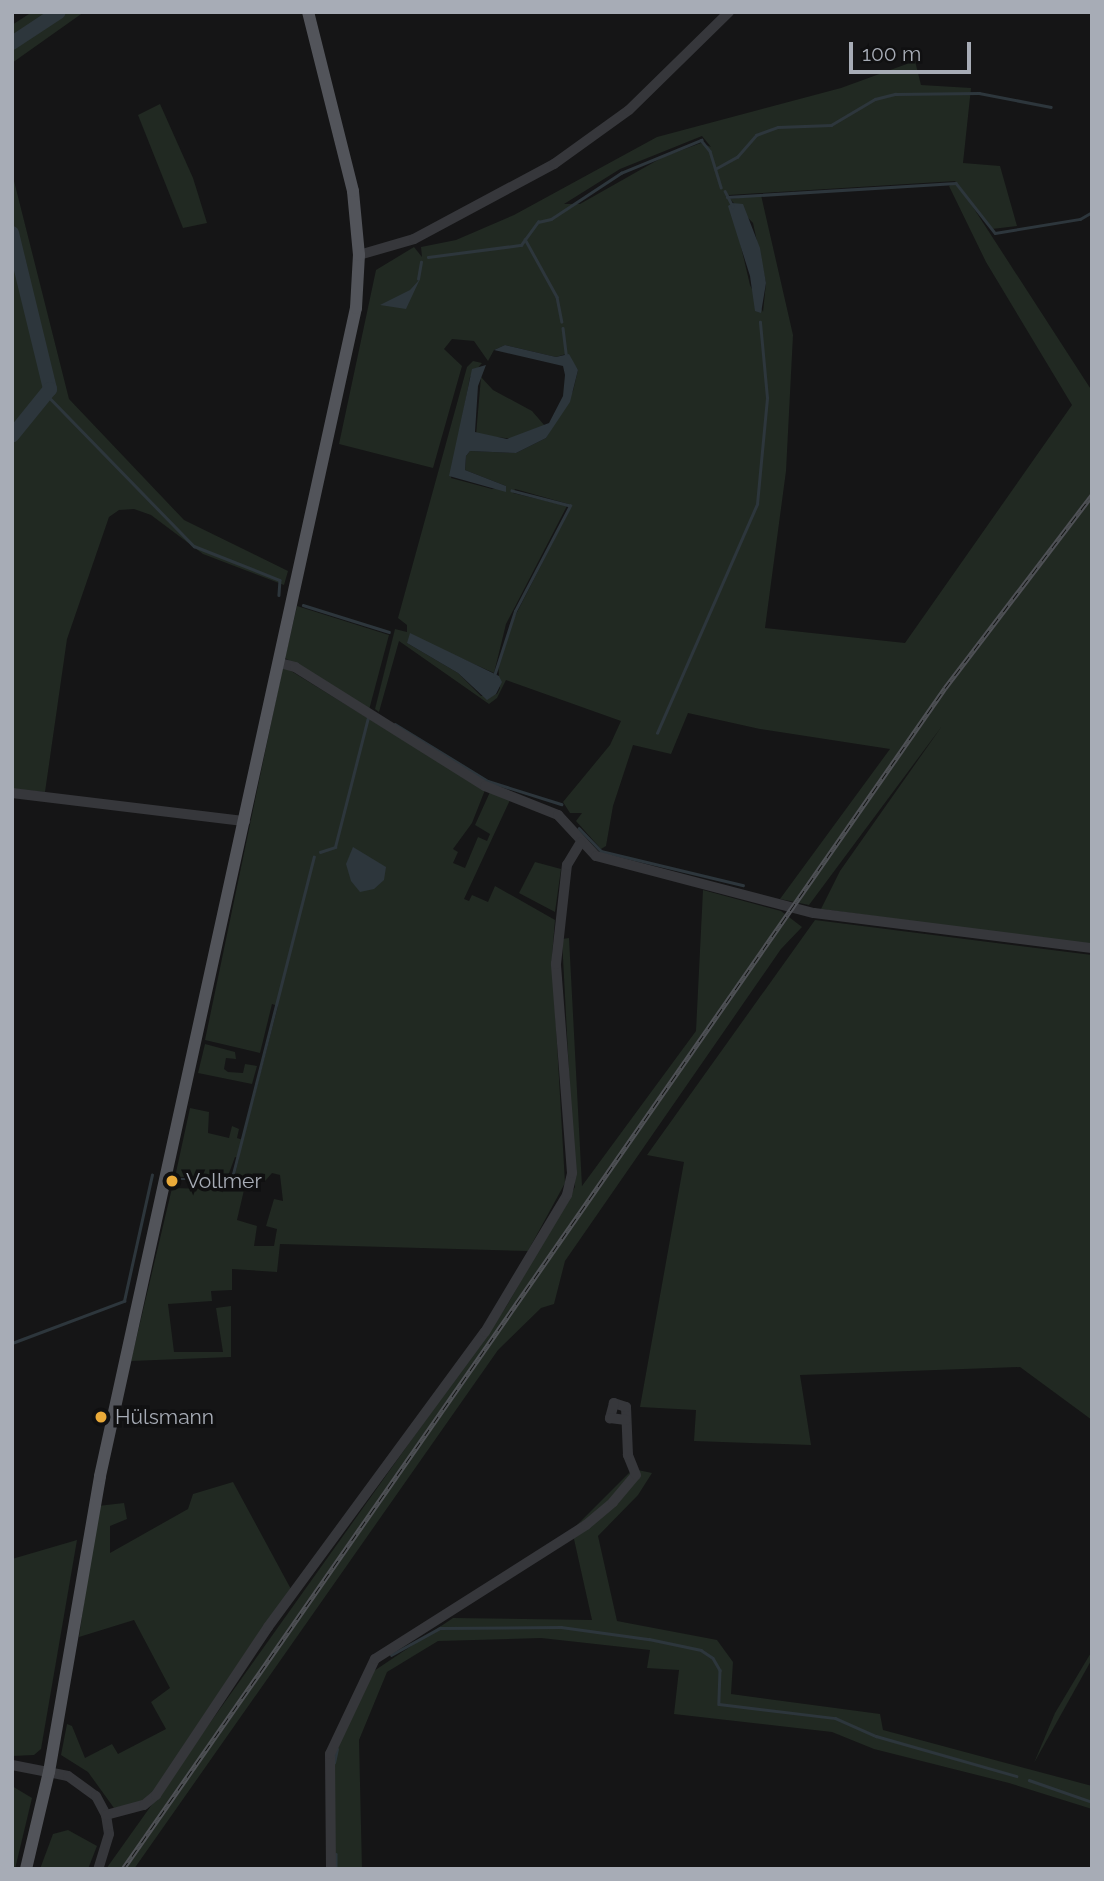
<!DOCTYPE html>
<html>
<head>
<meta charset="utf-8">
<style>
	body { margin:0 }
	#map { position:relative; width:1104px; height:1881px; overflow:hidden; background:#151516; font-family:Raleway,sans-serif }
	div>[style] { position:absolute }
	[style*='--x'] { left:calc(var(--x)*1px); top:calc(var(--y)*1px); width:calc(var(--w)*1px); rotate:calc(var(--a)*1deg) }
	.green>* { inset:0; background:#212922 }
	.water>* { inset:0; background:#2d363c }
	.stream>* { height:2.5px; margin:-1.25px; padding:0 1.25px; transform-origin:1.25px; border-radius:1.25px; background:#2d363c }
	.river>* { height:14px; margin:-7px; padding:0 7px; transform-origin:7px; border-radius:7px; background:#2d363c }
	.minor>* { height:10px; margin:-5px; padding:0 5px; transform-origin:5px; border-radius:5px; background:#36373b }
	.major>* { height:12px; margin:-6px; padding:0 6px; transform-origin:6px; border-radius:6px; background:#52545a }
	.rail>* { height:5px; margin-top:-2.5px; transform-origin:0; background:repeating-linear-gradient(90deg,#101011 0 8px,#4f5156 0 16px); box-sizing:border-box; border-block:2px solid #4f5156 }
	.dots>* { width:19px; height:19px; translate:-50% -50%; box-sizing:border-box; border:4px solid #101011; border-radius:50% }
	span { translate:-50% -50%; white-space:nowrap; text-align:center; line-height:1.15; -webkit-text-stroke:7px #101011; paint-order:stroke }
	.poi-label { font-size:21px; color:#a7acb6 }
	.left { translate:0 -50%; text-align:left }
	.frame { position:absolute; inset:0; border:14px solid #a7acb6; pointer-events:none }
	.scale { position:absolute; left:849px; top:42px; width:122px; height:32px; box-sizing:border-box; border:4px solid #a7acb6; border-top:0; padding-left:9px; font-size:21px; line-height:24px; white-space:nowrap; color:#a7acb6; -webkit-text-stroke:5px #101011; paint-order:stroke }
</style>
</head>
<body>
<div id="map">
	<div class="green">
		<i style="clip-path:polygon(32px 12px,49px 12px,12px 36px,12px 25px)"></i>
		<i style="clip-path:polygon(63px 12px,84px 12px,12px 63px,12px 45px)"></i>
		<i style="clip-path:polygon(evenodd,915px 61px,921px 85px,971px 88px,963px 163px,1000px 166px,1017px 226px,992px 229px,958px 184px,1092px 391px,1092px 945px,821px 909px,840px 871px,942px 726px,809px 905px,780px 899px,890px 749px,760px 729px,688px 713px,671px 754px,633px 745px,613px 806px,606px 846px,601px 849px,576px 821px,582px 813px,570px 813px,563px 802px,610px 745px,621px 721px,506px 680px,497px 698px,489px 704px,399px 641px,379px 712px,375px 709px,395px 629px,407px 632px,407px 625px,398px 618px,467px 367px,473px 361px,482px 363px,470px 377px,451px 478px,492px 489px,506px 486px,465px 470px,466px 456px,470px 451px,516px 453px,546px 438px,573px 391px,578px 370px,566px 354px,556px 357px,505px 345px,494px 350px,488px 361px,474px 341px,452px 339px,444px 349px,462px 366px,433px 468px,339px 444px,376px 270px,414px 247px,422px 257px,421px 247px,456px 240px,514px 215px,657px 137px,841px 88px,915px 61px,702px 136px,711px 147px,701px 143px,663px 157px,580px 204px,564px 204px,620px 169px,702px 136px,915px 61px,956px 181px,949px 186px,986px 262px,1072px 405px,905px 643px,765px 628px,786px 471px,793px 335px,761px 195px,730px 199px,753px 223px,766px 283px,763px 312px,750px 285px,729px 195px,956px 181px,915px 61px,515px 489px,572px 505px,511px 624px,498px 664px,500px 688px,497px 694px,481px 696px,458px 673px,407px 643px,436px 647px,494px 673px,506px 624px,567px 506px,513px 493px,515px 489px)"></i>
		<i style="clip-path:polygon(160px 104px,193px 178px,207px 223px,183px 228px,138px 115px)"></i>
		<i style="clip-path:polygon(12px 173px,69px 399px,184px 520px,288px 571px,284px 585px,203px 554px,151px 515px,134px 509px,119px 510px,109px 517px,67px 639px,45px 792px,12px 789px,12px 438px,51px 390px,12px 228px)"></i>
		<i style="clip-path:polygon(12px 244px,48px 389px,12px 433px,13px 367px)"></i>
		<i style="clip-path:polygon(481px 377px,493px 390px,532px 411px,545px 426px,514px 439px,476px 435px)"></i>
		<i style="clip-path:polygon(297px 606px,389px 635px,369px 710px,285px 658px)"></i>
		<i style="clip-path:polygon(283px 666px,485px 790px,472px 823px,453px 849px,458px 852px,453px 863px,465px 868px,478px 837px,487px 841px,490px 834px,475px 825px,490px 792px,510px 800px,464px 899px,469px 901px,472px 895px,488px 902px,495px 886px,555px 920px,552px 956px,565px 1183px,528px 1251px,280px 1244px,277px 1272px,232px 1269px,232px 1290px,211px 1291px,212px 1301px,168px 1304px,174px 1352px,223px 1352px,216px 1308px,231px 1306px,231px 1357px,131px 1361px,172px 1188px,244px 1190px,237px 1220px,257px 1226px,254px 1246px,274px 1246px,277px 1229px,266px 1226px,274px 1199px,283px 1201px,280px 1175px,272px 1173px,265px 1181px,235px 1174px,239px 1158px,235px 1157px,228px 1176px,175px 1177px,190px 1108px,209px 1112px,208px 1133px,229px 1138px,232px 1126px,239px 1129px,237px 1138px,243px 1140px,278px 1006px,272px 1004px,260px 1053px,205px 1040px)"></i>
		<i style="clip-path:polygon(535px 862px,561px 869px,555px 912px,519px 893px)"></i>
		<i style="clip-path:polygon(703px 890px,781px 911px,802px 927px,781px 949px,565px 1261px,554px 1304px,541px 1308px,498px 1350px,134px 1869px,106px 1869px,506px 1307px,575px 1187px,562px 939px,569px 938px,582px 1186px,696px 1031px)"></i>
		<i style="clip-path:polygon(815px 920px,1092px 955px,1092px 1420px,1020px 1367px,800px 1375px,811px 1445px,694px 1441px,696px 1410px,640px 1407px,684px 1162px,647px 1155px)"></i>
		<i style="clip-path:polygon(205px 1044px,235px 1052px,236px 1059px,226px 1058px,224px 1069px,228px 1072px,243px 1073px,245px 1064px,257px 1066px,252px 1084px,198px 1073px)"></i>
		<i style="clip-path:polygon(633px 1469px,652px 1473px,638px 1495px,598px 1536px,617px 1621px,717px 1640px,733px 1662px,731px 1694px,880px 1714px,883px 1730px,1092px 1786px,1092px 1809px,1009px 1783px,874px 1749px,832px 1732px,674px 1714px,679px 1670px,647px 1668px,650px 1650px,541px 1638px,438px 1641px,387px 1672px,359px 1740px,362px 1869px,333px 1869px,330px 1765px,365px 1677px,453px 1618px,592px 1620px,572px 1530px)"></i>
		<i style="clip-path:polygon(233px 1482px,292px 1591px,154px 1793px,143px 1802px,114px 1808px,88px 1772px,61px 1755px,67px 1724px,72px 1726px,85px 1758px,112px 1744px,118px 1754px,166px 1729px,151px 1702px,170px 1688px,134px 1620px,79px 1637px,98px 1506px,124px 1503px,127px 1519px,110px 1526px,110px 1553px,188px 1509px,193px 1494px)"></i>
		<i style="clip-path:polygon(77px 1540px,41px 1749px,34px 1755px,12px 1756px,12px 1559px)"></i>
		<i style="clip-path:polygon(1092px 1651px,1092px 1659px,1034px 1763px,1055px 1713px)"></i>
		<i style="clip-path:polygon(12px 1786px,32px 1798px,15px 1869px,12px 1869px)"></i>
		<i style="clip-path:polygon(68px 1830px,97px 1846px,88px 1869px,40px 1869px,53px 1834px)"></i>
	</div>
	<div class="water">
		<i style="clip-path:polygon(732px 203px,743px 204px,760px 248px,766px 283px,761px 313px,755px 311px,750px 276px,728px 206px)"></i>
		<i style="clip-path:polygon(420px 279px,406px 309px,380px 305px,410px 290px)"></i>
		<i style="clip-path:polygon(505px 345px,556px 357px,569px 354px,578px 370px,570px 402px,546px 438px,516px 453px,470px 451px,466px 456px,465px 470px,506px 486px,506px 492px,449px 476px,472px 369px,486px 365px,478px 386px,475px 432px,507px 439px,549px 423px,563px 396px,565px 375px,563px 366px,494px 350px)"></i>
		<i style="clip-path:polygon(410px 633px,499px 676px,502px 682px,496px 694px,487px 700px,458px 673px,407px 643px)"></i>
		<i style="clip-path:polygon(353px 847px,386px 867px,384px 880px,374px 889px,360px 892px,351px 881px,346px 864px)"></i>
	</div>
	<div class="stream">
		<i style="--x:715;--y:169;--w:25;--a:-29"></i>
		<i style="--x:737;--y:157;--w:29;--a:-49"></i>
		<i style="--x:756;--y:135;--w:23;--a:-20"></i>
		<i style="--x:778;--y:127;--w:53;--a:-2.2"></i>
		<i style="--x:831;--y:125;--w:51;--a:-30.6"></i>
		<i style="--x:875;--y:99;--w:21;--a:-14"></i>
		<i style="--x:895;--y:94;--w:84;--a:-0.7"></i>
		<i style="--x:979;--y:93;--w:73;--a:11"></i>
		<i style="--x:725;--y:191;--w:18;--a:63"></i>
		<i style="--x:727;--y:197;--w:229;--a:-3.5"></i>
		<i style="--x:956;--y:183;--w:63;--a:52"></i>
		<i style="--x:995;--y:233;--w:86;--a:-9.4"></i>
		<i style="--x:1080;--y:219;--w:14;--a:-30"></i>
		<i style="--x:525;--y:239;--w:66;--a:61.1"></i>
		<i style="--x:557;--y:297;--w:25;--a:79"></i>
		<i style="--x:428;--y:257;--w:94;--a:-7.4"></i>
		<i style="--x:521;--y:245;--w:29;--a:-54"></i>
		<i style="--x:538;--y:222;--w:13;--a:-13"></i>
		<i style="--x:551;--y:219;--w:84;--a:-33.3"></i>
		<i style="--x:621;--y:173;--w:87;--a:-22.4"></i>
		<i style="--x:701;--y:140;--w:14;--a:51"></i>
		<i style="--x:710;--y:151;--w:38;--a:73"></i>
		<i style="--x:418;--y:279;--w:17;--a:-80"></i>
		<i style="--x:563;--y:328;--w:26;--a:83"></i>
		<i style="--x:47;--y:395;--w:211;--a:45.8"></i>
		<i style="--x:194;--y:546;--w:92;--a:21.6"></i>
		<i style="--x:280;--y:580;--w:15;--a:94"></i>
		<i style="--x:303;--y:605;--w:90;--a:17.4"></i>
		<i style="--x:494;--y:676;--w:68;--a:-72.1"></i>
		<i style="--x:515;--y:611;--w:119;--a:-62.4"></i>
		<i style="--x:570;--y:506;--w:60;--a:-165.5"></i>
		<i style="--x:395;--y:724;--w:109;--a:31.5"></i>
		<i style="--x:488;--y:781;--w:77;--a:17.5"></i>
		<i style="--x:657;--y:733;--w:250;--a:-66.4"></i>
		<i style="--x:757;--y:504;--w:106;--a:-84.6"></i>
		<i style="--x:767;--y:398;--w:76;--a:-95.3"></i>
		<i style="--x:579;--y:828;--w:32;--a:46"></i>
		<i style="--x:601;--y:851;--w:146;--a:13.5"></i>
		<i style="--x:320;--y:852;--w:16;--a:-18"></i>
		<i style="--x:335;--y:847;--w:133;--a:-75.7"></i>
		<i style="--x:175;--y:1179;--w:53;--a:0"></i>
		<i style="--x:228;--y:1179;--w:7;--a:-45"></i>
		<i style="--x:233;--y:1174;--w:327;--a:-75.7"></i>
		<i style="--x:12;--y:1343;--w:120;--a:-20.6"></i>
		<i style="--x:124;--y:1301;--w:129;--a:-77.5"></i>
		<i style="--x:391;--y:1655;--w:56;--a:-28.9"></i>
		<i style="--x:440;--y:1628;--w:121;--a:-0.5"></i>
		<i style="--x:561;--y:1627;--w:89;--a:7.8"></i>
		<i style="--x:649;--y:1639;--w:53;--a:11.9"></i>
		<i style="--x:701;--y:1650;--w:14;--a:34"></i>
		<i style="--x:713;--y:1658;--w:14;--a:60"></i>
		<i style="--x:720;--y:1670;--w:34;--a:92"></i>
		<i style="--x:719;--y:1704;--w:117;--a:6.9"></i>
		<i style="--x:835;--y:1718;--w:45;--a:23.7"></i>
		<i style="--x:876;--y:1736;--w:146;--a:15.9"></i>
		<i style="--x:334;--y:1763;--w:14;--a:-78"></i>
		<i style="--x:1029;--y:1780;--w:67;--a:19.2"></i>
		<i style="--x:336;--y:1854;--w:15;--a:90"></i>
	</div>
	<div class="river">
		<i style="--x:12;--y:43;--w:56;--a:-33.4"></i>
		<i style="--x:12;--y:233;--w:161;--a:76.3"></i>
		<i style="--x:50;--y:389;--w:60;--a:129"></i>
	</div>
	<div class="minor">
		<i style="--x:359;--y:255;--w:57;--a:-16.2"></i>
		<i style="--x:414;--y:239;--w:159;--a:-28.2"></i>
		<i style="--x:554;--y:164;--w:92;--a:-35.8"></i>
		<i style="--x:629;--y:110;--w:140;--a:-44.4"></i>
		<i style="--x:280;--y:663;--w:16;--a:15"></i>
		<i style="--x:295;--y:667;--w:224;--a:32.1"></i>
		<i style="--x:485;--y:786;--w:79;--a:21.7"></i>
		<i style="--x:558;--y:815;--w:56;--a:47.2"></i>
		<i style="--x:596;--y:856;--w:225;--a:14.7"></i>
		<i style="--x:814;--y:913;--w:280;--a:7.2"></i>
		<i style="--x:12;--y:793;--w:235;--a:6.9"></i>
		<i style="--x:12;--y:1765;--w:57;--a:11.1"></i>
		<i style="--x:68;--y:1776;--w:34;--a:36"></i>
		<i style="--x:96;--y:1796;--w:21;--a:62"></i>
		<i style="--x:106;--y:1815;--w:19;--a:81"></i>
		<i style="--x:109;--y:1834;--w:37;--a:107"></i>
		<i style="--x:106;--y:1815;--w:39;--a:-15"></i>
		<i style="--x:144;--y:1805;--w:16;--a:-40"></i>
		<i style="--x:156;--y:1795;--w:202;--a:-56.3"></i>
		<i style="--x:268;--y:1627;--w:366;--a:-53.7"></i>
		<i style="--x:485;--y:1332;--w:160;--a:-59.1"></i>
		<i style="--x:567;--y:1195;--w:23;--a:-77"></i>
		<i style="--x:572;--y:1173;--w:210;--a:-94.4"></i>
		<i style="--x:556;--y:964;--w:100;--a:-83.7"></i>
		<i style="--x:567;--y:865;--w:26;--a:-59"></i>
		<i style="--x:331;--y:1869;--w:115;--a:-90.5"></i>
		<i style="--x:330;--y:1754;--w:105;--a:-64.7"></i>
		<i style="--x:375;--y:1659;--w:250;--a:-32.4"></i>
		<i style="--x:586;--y:1525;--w:35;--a:-40"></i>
		<i style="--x:613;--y:1502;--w:35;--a:-50"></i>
		<i style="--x:636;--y:1475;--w:22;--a:-112"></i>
		<i style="--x:628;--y:1455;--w:48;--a:-92.4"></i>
		<i style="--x:626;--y:1407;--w:13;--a:-162"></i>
		<i style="--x:614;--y:1403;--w:16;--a:105"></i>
		<i style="--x:610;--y:1418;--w:16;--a:7"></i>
	</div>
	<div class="major">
		<i style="--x:26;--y:1869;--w:100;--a:-76.7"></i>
		<i style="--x:49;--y:1772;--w:300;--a:-80.2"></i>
		<i style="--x:100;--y:1476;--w:1196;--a:-77.64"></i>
		<i style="--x:356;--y:308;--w:53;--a:-86.8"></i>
		<i style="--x:359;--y:255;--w:64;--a:-95.4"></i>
		<i style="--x:353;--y:191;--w:185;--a:-104.1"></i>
	</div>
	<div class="rail">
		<i style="--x:123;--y:1869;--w:1439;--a:-55.16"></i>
		<i style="--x:945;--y:688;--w:243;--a:-52.7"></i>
	</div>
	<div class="dots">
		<i style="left:172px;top:1181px;background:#eaaa39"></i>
		<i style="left:101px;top:1417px;background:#eaaa39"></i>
	</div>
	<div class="poi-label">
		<span class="left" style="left:186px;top:1181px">Vollmer</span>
		<span class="left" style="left:115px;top:1417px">Hülsmann</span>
	</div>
	<div class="frame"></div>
	<div class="scale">100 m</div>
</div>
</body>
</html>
